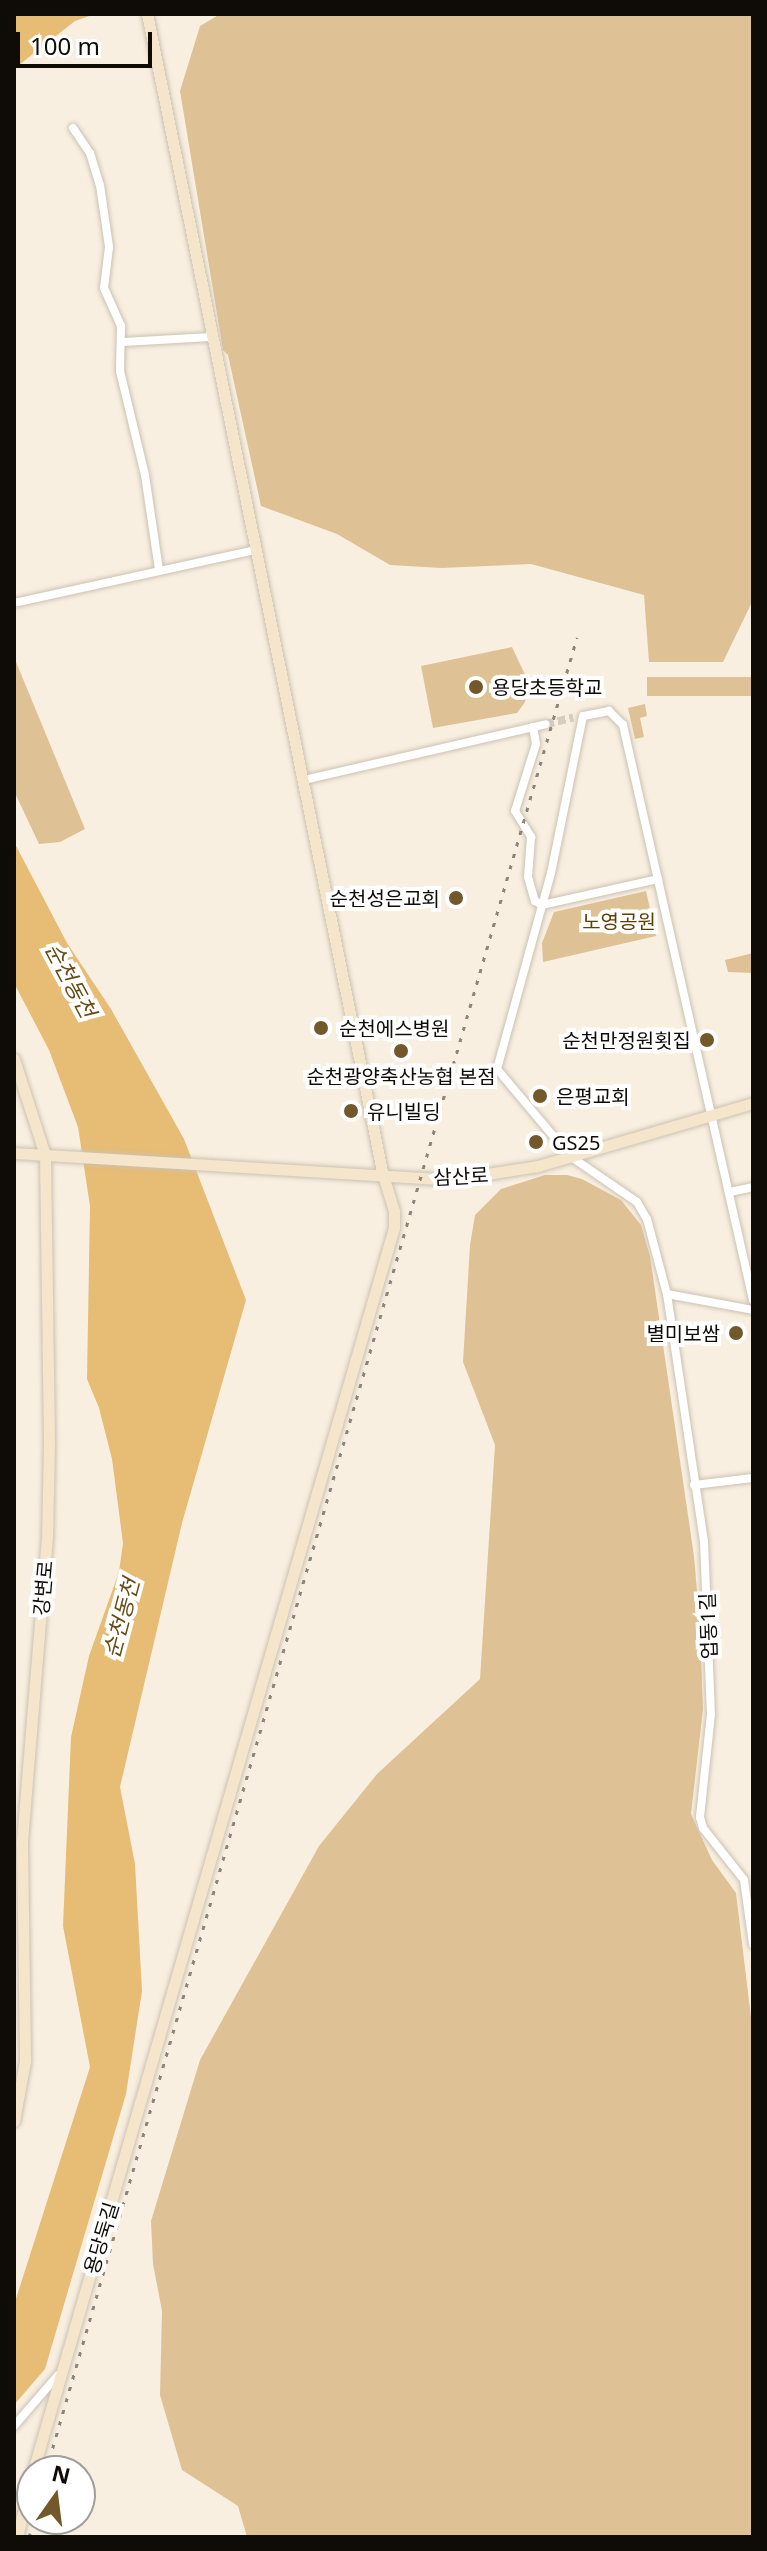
<!DOCTYPE html>
<html>
<head>
<meta charset="utf-8">
<style>
	body { margin:0 }
	#map { position:relative; width:767px; height:2551px; overflow:hidden; background:#f9efe0; font-family:"Noto Sans","Noto Sans KR",sans-serif }
	div>[style] { position:absolute }
	[style*='--x'] { left:calc(var(--x)*1px); top:calc(var(--y)*1px); width:calc(var(--w)*1px); rotate:calc(var(--a)*1deg) }
	.green>* { inset:0; background:#dec295; transform-origin:0 0 }
	.water>* { inset:0; background:#e7bc74 }
	.street-tunnel>* { height:8px; margin-top:-4px; transform-origin:0; background:repeating-linear-gradient(90deg,#d6cdc0 0 8px,transparent 0 12px) }
	.roads { filter:drop-shadow(0 0 2px #cbc2b3) drop-shadow(0 0 2px #cbc2b3) }
	.street>* { height:8px; margin:-4px; padding:0 4px; transform-origin:4px; border-radius:4px; background:#fff }
	.secondary>* { height:11px; margin:-5.5px; padding:0 5.5px; transform-origin:5.5px; border-radius:5.5px; background:#f4e5cb }
	.rail>* { height:3px; margin-top:-1.5px; transform-origin:0; background:repeating-linear-gradient(90deg,#8c857b 0 4px,transparent 0 12px) }
	.dots>* { width:22px; height:22px; translate:-50% -50%; box-sizing:border-box; border:4px solid #fff; border-radius:50% }
	span { translate:-50% -50%; white-space:nowrap; text-align:center; line-height:1.15; -webkit-text-stroke:8px #fff; paint-order:stroke }
	.poi-label { font-size:20px; color:#0f0c08 }
	.left { translate:0 -50%; text-align:left }
	.right { translate:-100% -50%; text-align:right }
	.park-label { font-size:20px; color:#5d4004 }
	.street-label { font-size:20px; color:#0f0c08 }
	.water-label { font-size:22px; color:#684c15; font-style:italic }
	.frame { position:absolute; inset:0; border:16px solid #0f0c08; pointer-events:none }
	.north { position:absolute; left:16px; top:2455px; width:80px; height:80px; box-sizing:border-box; background:#fff; border:2px solid #9f9e9c; border-radius:50%; rotate:14deg; font-size:22px; font-weight:700; line-height:32px; text-align:center; color:#0f0c08 }
	.north::after { content:''; display:block; margin:auto; width:28px; height:36px; background:#73582a; clip-path:polygon(50% 0,100% 100%,50% 72%,0 100%) }
	.scale { position:absolute; left:16px; top:32px; width:136px; height:36px; box-sizing:border-box; border:4px solid #0f0c08; border-top:0; padding-left:10px; font-size:24px; line-height:28px; white-space:nowrap; color:#0f0c08; -webkit-text-stroke:6px #fff; paint-order:stroke }
</style>
</head>
<body>
<div id="map">
	<div class="green">
		<i style="clip-path:polygon(220px 14px,753px 14px,753px 600px,723px 662px,649px 662px,644px 595px,531px 564px,442px 568px,390px 565px,337px 534px,261px 506px,228px 355px,223px 350px,180px 91px,200px 26px)"></i>
		<i style="clip-path:polygon(512px 647px,528px 681px,525px 702px,517px 713px,433px 728px,421px 666px)"></i>
		<i style="clip-path:polygon(14px 657px,85px 829px,60px 842px,39px 844px,14px 791px)"></i>
		<i style="left:753px;top:677px;width:19px;height:106px;rotate:90deg"></i>
		<i style="clip-path:polygon(645px 704px,647px 716px,640px 718px,644px 737px,635px 739px,628px 708px)"></i>
		<i style="clip-path:polygon(646px 891px,656px 936px,543px 962px,542px 943px,554px 912px)"></i>
		<i style="clip-path:polygon(753px 953px,753px 973px,728px 972px,725px 960px)"></i>
		<i style="clip-path:polygon(545px 1175px,567px 1175px,582px 1179px,621px 1200px,641px 1225px,650px 1256px,694px 1556px,700px 1625px,703px 1709px,691px 1814px,712px 1860px,736px 1893px,753px 2034px,753px 2537px,247px 2537px,238px 2506px,182px 2470px,160px 2395px,162px 2311px,153px 2264px,151px 2221px,200px 2060px,319px 1846px,377px 1774px,480px 1679px,495px 1445px,463px 1362px,470px 1245px,475px 1215px,501px 1189px)"></i>
	</div>
	<div class="water">
		<i style="clip-path:polygon(14px 14px,95px 14px,75px 21px,14px 69px)"></i>
		<i style="clip-path:polygon(14px 842px,67px 943px,111px 1009px,184px 1139px,246px 1300px,182px 1523px,120px 1787px,135px 1864px,142px 1991px,126px 2094px,45px 2369px,14px 2405px,14px 2305px,90px 2067px,63px 1926px,71px 1737px,89px 1656px,119px 1572px,123px 1543px,112px 1459px,99px 1408px,87px 1379px,90px 1206px,78px 1127px,49px 1050px,14px 983px)"></i>
	</div>
	<div class="street-tunnel">
		<i style="--x:546;--y:724;--w:28;--a:-13"></i>
	</div>
	<div class="roads">
		<div class="street">
			<i style="--x:73;--y:128;--w:30;--a:56"></i>
			<i style="--x:90;--y:153;--w:34;--a:73"></i>
			<i style="--x:100;--y:185;--w:63;--a:81.7"></i>
			<i style="--x:109;--y:247;--w:41;--a:97"></i>
			<i style="--x:104;--y:288;--w:42;--a:65.9"></i>
			<i style="--x:121;--y:326;--w:45;--a:91.3"></i>
			<i style="--x:120;--y:371;--w:107;--a:76.5"></i>
			<i style="--x:145;--y:475;--w:96;--a:81.6"></i>
			<i style="--x:123;--y:342;--w:88;--a:-3.3"></i>
			<i style="--x:14;--y:603;--w:247;--a:-12.4"></i>
			<i style="--x:533;--y:727;--w:17;--a:80"></i>
			<i style="--x:536;--y:744;--w:70;--a:107.4"></i>
			<i style="--x:515;--y:811;--w:31;--a:58"></i>
			<i style="--x:531;--y:837;--w:40;--a:94.3"></i>
			<i style="--x:528;--y:877;--w:25;--a:74"></i>
			<i style="--x:535;--y:901;--w:8;--a:30"></i>
			<i style="--x:542;--y:905;--w:119;--a:-12.6"></i>
			<i style="--x:304;--y:780;--w:248;--a:-13"></i>
			<i style="--x:730;--y:1192;--w:24;--a:-12"></i>
			<i style="--x:667;--y:1294;--w:87;--a:10.5"></i>
			<i style="--x:753;--y:1300;--w:590;--a:-102.74"></i>
			<i style="--x:623;--y:725;--w:20;--a:-135"></i>
			<i style="--x:609;--y:711;--w:26;--a:169"></i>
			<i style="--x:583;--y:716;--w:160;--a:101.5"></i>
			<i style="--x:551;--y:873;--w:203;--a:105.4"></i>
			<i style="--x:497;--y:1069;--w:114;--a:50"></i>
			<i style="--x:570;--y:1156;--w:81;--a:34.5"></i>
			<i style="--x:637;--y:1202;--w:20;--a:60"></i>
			<i style="--x:647;--y:1219;--w:78;--a:75.1"></i>
			<i style="--x:667;--y:1294;--w:250;--a:81.5"></i>
			<i style="--x:704;--y:1541;--w:173;--a:87.7"></i>
			<i style="--x:711;--y:1714;--w:104;--a:96.1"></i>
			<i style="--x:700;--y:1817;--w:11;--a:75"></i>
			<i style="--x:703;--y:1828;--w:66;--a:51.7"></i>
			<i style="--x:744;--y:1880;--w:65;--a:82"></i>
			<i style="--x:694;--y:1485;--w:59;--a:-6.8"></i>
			<i style="--x:14;--y:2426;--w:67;--a:-49.2"></i>
		</div>
		<div class="secondary">
			<i style="--x:14;--y:1059;--w:101;--a:72.1"></i>
			<i style="--x:45;--y:1155;--w:288;--a:89.2"></i>
			<i style="--x:49;--y:1443;--w:94;--a:91.2"></i>
			<i style="--x:47;--y:1537;--w:307;--a:94.7"></i>
			<i style="--x:22;--y:1843;--w:218;--a:89.2"></i>
			<i style="--x:25;--y:2061;--w:61;--a:100.4"></i>
			<i style="--x:14;--y:1153;--w:426;--a:3.5"></i>
			<i style="--x:439;--y:1179;--w:29;--a:-4"></i>
			<i style="--x:468;--y:1177;--w:71;--a:-8.9"></i>
			<i style="--x:538;--y:1166;--w:224;--a:-16.3"></i>
			<i style="--x:33;--y:2471;--w:1294;--a:-73.81"></i>
			<i style="--x:394;--y:1228;--w:17;--a:-90"></i>
			<i style="--x:394;--y:1211;--w:37;--a:-107"></i>
			<i style="--x:383;--y:1176;--w:1186;--a:-101.48"></i>
			<i style="--x:17;--y:2537;--w:63;--a:-76.2"></i>
		</div>
	</div>
	<div class="rail">
		<i style="--x:46;--y:2471;--w:1909;--a:-73.85"></i>
		<i style="--x:29;--y:2537;--w:19;--a:-74"></i>
	</div>
	<div class="dots">
		<i style="left:476px;top:687px;background:#73582a"></i>
		<i style="left:456px;top:898px;background:#73582a"></i>
		<i style="left:321px;top:1028px;background:#73582a"></i>
		<i style="left:707px;top:1040px;background:#73582a"></i>
		<i style="left:401px;top:1051px;background:#73582a"></i>
		<i style="left:540px;top:1096px;background:#73582a"></i>
		<i style="left:351px;top:1111px;background:#73582a"></i>
		<i style="left:536px;top:1142px;background:#73582a"></i>
		<i style="left:736px;top:1333px;background:#73582a"></i>
	</div>
	<div class="poi-label">
		<span class="left" style="left:492px;top:687px">용당초등학교</span>
		<span class="right" style="left:440px;top:898px">순천성은교회</span>
		<span class="left" style="left:339px;top:1028px">순천에스병원</span>
		<span class="right" style="left:691px;top:1040px">순천만정원횟집</span>
		<span style="left:401px;top:1076px">순천광양축산농협 본점</span>
		<span class="left" style="left:556px;top:1096px">은평교회</span>
		<span class="left" style="left:367px;top:1111px">유니빌딩</span>
		<span class="left" style="left:552px;top:1142px">GS25</span>
		<span class="right" style="left:720px;top:1333px">별미보쌈</span>
	</div>
	<div class="park-label">
		<span style="left:619px;top:921px">노영공원</span>
	</div>
	<div class="street-label">
		<span style="left:461px;top:1176px;rotate:-3deg">삼산로</span>
		<span style="left:43px;top:1588px;rotate:-85deg">강변로</span>
		<span style="left:708px;top:1626px;rotate:-92deg">업동1길</span>
		<span style="left:101px;top:2238px;rotate:-73deg">용당둑길</span>
	</div>
	<div class="water-label">
		<span style="left:71px;top:980px;rotate:62deg">순천동천</span>
		<span style="left:121px;top:1618px;rotate:-75deg">순천동천</span>
	</div>
	<div class="frame"></div>
	<div class="north">N</div>
	<div class="scale">100 m</div>
</div>
</body>
</html>
